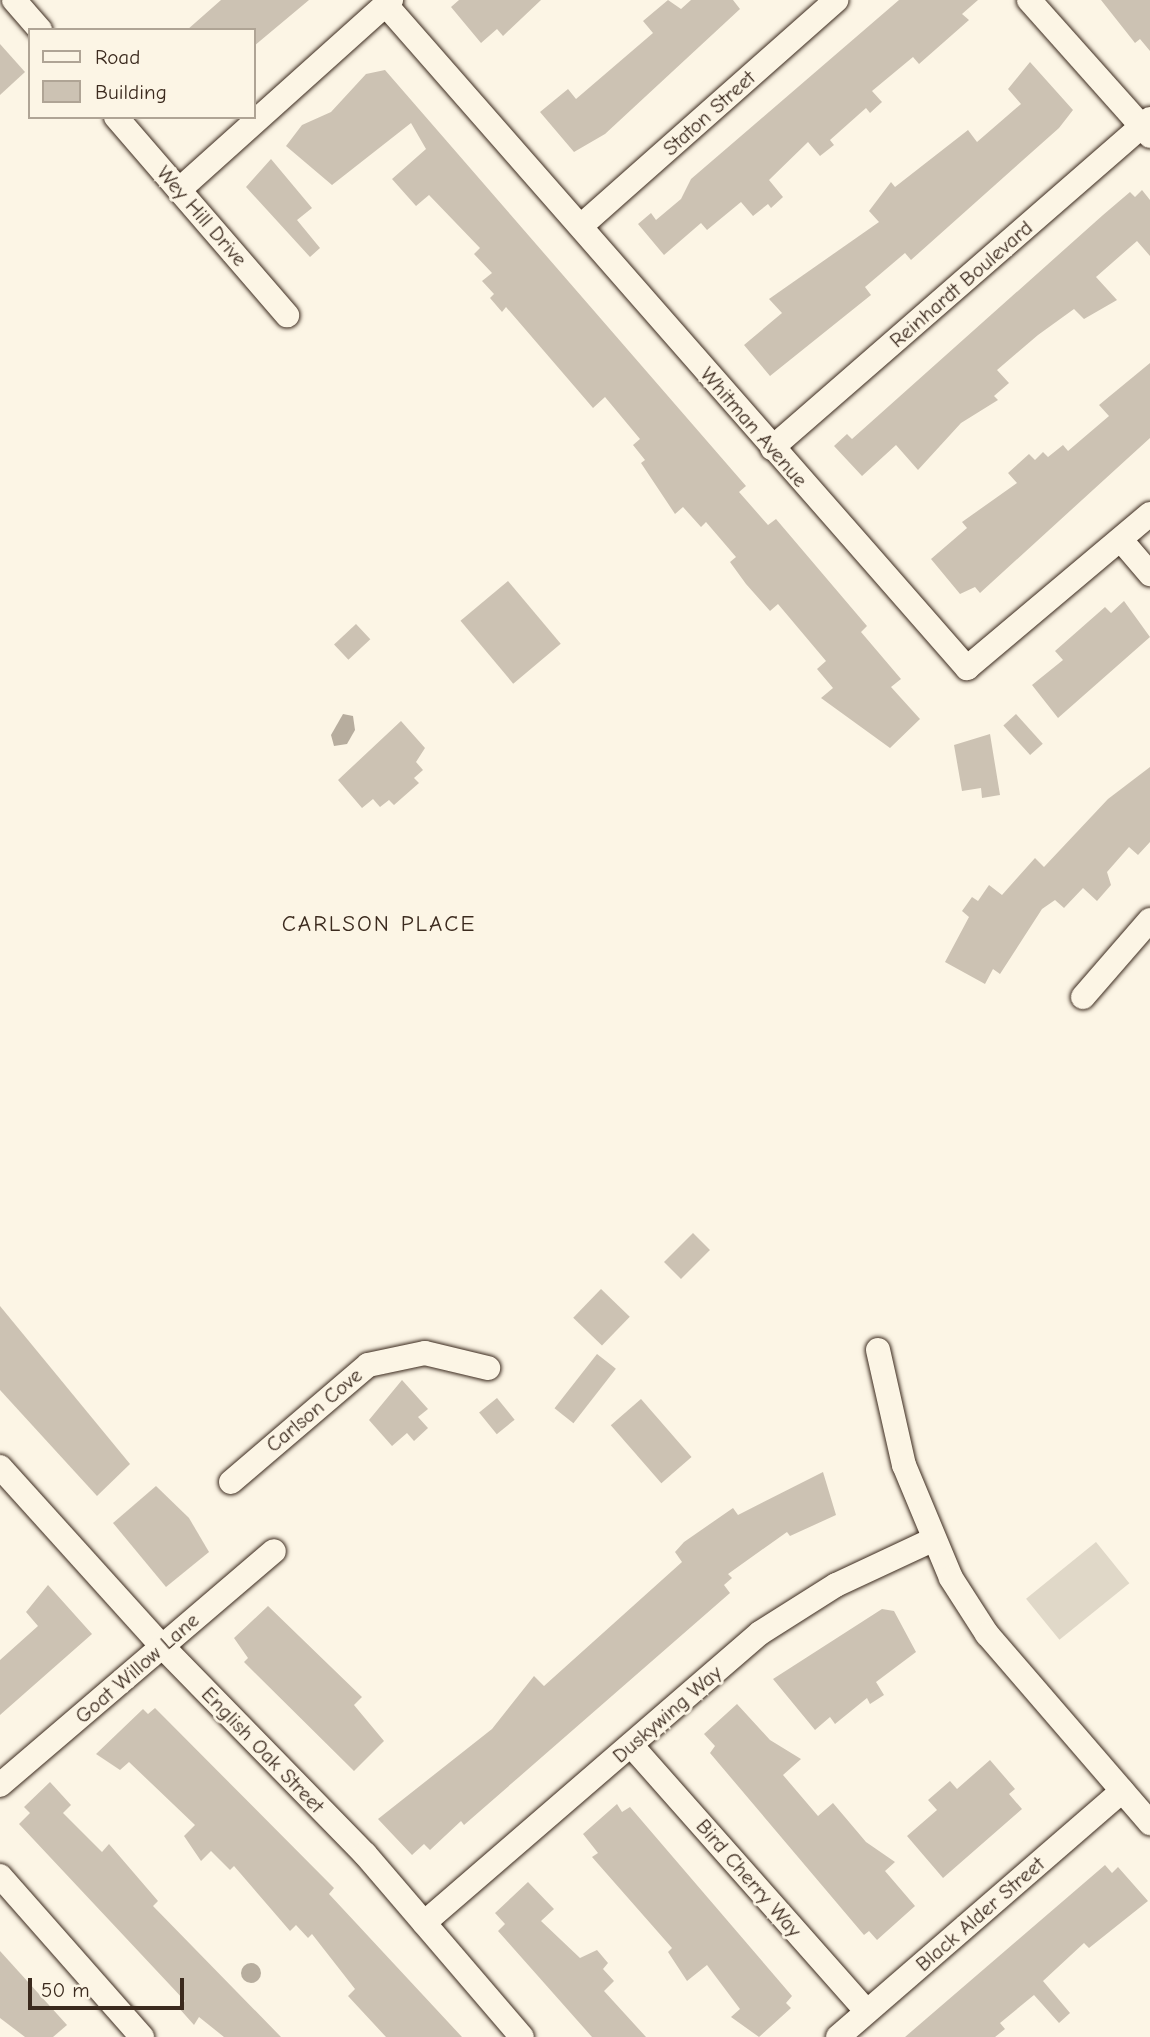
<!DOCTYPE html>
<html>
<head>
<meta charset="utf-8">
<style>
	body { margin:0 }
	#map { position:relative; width:1150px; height:2037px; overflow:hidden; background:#fcf5e5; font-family:"Comic Neue",sans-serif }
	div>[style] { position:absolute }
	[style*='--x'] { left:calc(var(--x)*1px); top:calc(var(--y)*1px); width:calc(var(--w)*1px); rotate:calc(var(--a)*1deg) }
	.green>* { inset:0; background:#e0d8c8; transform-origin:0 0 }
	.water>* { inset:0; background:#b7ad9e }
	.round { border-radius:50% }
	.building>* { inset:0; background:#ccc2b3; transform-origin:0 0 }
	.roads { filter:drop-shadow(0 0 2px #3b2a1e) drop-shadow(0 0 2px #3b2a1e) }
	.minor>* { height:24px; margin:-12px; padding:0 12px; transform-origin:12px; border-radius:12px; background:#fcf5e5 }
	span { translate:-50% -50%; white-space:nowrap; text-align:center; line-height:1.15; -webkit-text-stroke:6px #fcf5e5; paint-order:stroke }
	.street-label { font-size:21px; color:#3b2a1e }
	.neighbourhood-label { font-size:23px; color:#3b2a1e; letter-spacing:2px }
	.legend { position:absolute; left:28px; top:28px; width:228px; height:91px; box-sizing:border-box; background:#fcf5e5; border:2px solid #afa495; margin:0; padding:9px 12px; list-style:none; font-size:21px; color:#3b2a1e }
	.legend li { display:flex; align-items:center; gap:14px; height:35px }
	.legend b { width:35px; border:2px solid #afa495 }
	.scale { position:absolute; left:28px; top:1978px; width:156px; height:32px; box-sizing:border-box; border:4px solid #3b2a1e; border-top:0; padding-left:9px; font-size:21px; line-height:24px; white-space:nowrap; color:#3b2a1e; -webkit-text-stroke:5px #fcf5e5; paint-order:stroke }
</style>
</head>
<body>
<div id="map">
	<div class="green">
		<i style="left:1096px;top:1542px;width:53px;height:90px;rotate:51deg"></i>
	</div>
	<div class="water">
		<i style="clip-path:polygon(343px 714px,353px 716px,355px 730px,347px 744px,334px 746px,331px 735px)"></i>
		<i class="round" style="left:241px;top:1963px;width:20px;height:20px"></i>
	</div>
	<div class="building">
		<i style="clip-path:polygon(221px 0,309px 0,254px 46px,254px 30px,187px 30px)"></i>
		<i style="clip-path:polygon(459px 0,541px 0,503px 36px,497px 29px,481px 43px,451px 7px)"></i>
		<i style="clip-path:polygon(668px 0,681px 9px,691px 0,733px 0,740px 9px,605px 134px,574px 152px,540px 112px,568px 89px,576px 99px,653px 33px,643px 21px)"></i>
		<i style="clip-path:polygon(899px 0,978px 0,962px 14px,969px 20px,919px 64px,913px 57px,872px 91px,882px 102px,870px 113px,866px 108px,830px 140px,834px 145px,820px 156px,808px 142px,769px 180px,783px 197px,771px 208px,768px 204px,753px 216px,741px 202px,707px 230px,701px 223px,664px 255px,638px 224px,651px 213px,656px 220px,681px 199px,691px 179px)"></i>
		<i style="clip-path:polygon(1101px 0,1150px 0,1150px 51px,1140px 39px,1135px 43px)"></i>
		<i style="clip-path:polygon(0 44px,25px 72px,0 95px)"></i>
		<i style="clip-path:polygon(1030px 62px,1073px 110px,1059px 128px,911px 260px,905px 253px,865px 287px,871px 295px,770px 376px,744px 345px,782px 313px,769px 299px,879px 222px,869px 211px,891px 182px,895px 187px,968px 130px,977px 142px,1021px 104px,1008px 89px)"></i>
		<i style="clip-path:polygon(385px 70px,746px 486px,739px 492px,768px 525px,776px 519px,867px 626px,861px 632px,901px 679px,891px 687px,920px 719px,890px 748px,821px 698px,833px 688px,817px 669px,826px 661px,778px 604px,770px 611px,746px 584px,730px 562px,736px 557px,706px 522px,701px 527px,683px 507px,675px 514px,641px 463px,645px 460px,633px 445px,640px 439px,605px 397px,593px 408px,506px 307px,502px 312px,490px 298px,494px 294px,482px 281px,492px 273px,474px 254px,480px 248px,429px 195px,416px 206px,392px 179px,426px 149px,411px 123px,332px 185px,286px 146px,302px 125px,331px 112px,366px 74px)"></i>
		<i style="clip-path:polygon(271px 159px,312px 208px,297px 220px,320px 248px,310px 257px,246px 187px)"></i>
		<i style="clip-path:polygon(1142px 190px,1150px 200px,1150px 256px,1137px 241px,1096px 277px,1117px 300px,1084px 319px,1074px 309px,1038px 335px,997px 370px,1009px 383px,994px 396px,998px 400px,961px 423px,918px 470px,896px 445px,862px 476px,834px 446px,847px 434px,852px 439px,1103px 215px,1130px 192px,1135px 197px)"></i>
		<i style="clip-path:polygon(1150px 363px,1150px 438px,980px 593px,975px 587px,960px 594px,931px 559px,967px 528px,962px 522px,1017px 483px,1008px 473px,1029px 454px,1035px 460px,1043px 452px,1048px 457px,1063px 445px,1068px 451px,1109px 416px,1099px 405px)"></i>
		<i style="left:508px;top:581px;width:82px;height:62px;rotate:50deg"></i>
		<i style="clip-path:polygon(1124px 601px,1150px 637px,1058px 718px,1032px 685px,1063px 660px,1055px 651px,1105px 607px,1111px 613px)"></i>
		<i style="left:356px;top:624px;width:21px;height:30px;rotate:47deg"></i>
		<i style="left:1016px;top:714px;width:40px;height:17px;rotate:48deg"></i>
		<i style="clip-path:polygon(401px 721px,425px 748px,416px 762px,423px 770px,414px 778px,419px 783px,394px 805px,389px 800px,380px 807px,373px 799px,362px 808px,338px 780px)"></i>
		<i style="clip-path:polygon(990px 734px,1000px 795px,982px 798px,981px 788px,962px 791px,954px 745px)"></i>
		<i style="clip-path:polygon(1150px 767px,1150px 842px,1138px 855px,1129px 847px,1107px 872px,1111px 885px,1097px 901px,1083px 888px,1064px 908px,1055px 900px,1042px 909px,1000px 974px,993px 969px,985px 984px,945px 962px,969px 917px,962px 911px,972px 897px,978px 901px,989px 885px,1002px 895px,1035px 858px,1044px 867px,1108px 799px)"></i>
		<i style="left:693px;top:1233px;width:24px;height:41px;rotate:45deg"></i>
		<i style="left:601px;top:1289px;width:40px;height:40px;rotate:44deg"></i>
		<i style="clip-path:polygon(0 1306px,130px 1464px,97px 1496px,0 1390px)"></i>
		<i style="left:597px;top:1354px;width:24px;height:69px;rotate:38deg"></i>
		<i style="clip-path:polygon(402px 1380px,428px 1409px,418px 1417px,428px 1428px,414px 1441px,407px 1433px,392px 1446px,369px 1420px)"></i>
		<i style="left:497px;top:1398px;width:28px;height:23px;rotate:51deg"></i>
		<i style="left:641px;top:1399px;width:77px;height:40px;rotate:49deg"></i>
		<i style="clip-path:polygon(823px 1472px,836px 1515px,790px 1536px,787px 1532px,728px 1574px,732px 1578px,724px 1585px,730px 1593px,464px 1825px,461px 1821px,430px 1850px,424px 1844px,412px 1855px,378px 1819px,492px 1729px,534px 1676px,544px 1686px,682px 1562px,675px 1552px,684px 1542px,733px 1508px,738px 1515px)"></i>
		<i style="clip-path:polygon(156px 1486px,189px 1518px,209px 1552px,166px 1587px,113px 1523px)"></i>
		<i style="clip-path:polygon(48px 1585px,92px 1634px,0 1715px,0 1660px,38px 1626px,26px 1612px)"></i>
		<i style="clip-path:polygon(268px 1606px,362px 1697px,354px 1705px,384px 1741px,354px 1771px,244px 1662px,248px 1658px,234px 1638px)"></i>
		<i style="clip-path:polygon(882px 1609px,894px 1611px,916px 1652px,876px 1682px,884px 1695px,870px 1704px,867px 1698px,835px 1724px,830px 1717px,815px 1730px,773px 1679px)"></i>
		<i style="clip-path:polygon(737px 1704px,770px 1740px,801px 1759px,783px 1775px,818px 1816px,833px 1803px,866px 1842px,895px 1862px,885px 1871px,915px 1906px,877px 1940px,869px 1931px,864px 1935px,710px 1753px,715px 1746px,704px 1734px)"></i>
		<i style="clip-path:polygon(155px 1708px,334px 1888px,329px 1894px,462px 2037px,386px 2037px,348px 1996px,355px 1989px,312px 1934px,308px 1938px,296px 1925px,290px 1931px,234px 1866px,230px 1870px,211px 1851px,201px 1861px,184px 1836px,195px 1825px,129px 1762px,120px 1770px,96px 1754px,143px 1709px,148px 1714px)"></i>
		<i style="clip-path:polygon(990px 1760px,1015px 1789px,1009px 1794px,1022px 1809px,943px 1878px,907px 1836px,937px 1810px,928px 1800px,950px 1781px,957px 1789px)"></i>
		<i style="clip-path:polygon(50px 1782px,71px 1805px,63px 1813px,102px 1852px,109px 1844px,158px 1901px,153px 1906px,281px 2037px,224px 2037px,199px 2017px,194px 2025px,178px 2007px,185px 2001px,19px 1824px,30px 1813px,24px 1807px)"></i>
		<i style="clip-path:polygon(617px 1804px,622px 1812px,630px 1807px,792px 1996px,786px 2003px,791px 2008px,759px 2037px,731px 2017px,740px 2009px,707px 1965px,687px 1981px,668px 1952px,672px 1948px,592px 1857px,598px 1853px,583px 1834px)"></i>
		<i style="clip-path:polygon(1105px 1865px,1112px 1873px,1118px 1867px,1148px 1901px,1089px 1948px,1084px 1943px,1043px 1981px,1070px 2013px,1059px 2023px,1034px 1995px,1000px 2023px,1005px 2029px,995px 2037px,905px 2037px)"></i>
		<i style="clip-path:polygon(528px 1882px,554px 1909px,541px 1921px,580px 1958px,597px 1950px,608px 1963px,603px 1969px,614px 1981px,604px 1991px,646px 2037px,592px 2037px,498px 1931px,505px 1924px,495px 1913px)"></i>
		<i style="clip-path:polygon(0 1951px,67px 2025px,53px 2037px,25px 2037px,0 2018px)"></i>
	</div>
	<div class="roads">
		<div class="minor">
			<i style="--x:14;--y:0;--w:40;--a:49"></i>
			<i style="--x:1029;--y:0;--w:182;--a:48.3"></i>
			<i style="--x:386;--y:5;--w:882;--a:48.77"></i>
			<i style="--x:967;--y:668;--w:239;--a:-40.1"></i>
			<i style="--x:116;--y:117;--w:262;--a:49.2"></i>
			<i style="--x:179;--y:190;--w:285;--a:-41.9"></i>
			<i style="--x:581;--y:226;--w:341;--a:-41.5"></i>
			<i style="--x:772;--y:448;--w:501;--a:-41.04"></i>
			<i style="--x:1121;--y:540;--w:45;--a:49.5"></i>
			<i style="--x:1083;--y:997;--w:102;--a:-49"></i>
			<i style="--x:878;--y:1350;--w:118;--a:77.3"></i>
			<i style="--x:904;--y:1465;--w:122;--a:67.4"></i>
			<i style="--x:951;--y:1578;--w:67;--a:57.3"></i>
			<i style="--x:987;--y:1634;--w:250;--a:49.2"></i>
			<i style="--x:0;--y:1467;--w:241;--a:47.9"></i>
			<i style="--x:162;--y:1646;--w:291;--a:45.7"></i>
			<i style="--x:365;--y:1854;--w:241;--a:49.4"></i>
			<i style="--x:231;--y:1482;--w:180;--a:-40.5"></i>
			<i style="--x:368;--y:1365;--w:58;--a:-11.9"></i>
			<i style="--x:425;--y:1353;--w:65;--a:13.4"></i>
			<i style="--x:631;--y:1745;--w:356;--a:48.5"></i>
			<i style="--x:0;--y:1785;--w:360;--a:-40.5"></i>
			<i style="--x:0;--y:1876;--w:215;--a:48.6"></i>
			<i style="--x:424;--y:1923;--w:444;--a:-40.8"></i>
			<i style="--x:760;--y:1633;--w:90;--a:-32.3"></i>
			<i style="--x:836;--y:1585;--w:106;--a:-25.1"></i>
			<i style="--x:838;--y:2037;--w:376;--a:-40.9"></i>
		</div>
	</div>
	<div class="street-label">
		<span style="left:709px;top:113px;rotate:-42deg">Staton Street</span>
		<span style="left:202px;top:216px;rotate:49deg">Wey Hill Drive</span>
		<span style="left:961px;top:284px;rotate:-41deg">Reinhardt Boulevard</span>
		<span style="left:754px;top:427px;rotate:49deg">Whitman Avenue</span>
		<span style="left:314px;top:1410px;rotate:-40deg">Carlson Cove</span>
		<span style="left:137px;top:1668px;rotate:-41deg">Goat Willow Lane</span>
		<span style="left:667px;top:1714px;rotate:-41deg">Duskywing Way</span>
		<span style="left:263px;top:1750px;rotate:46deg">English Oak Street</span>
		<span style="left:749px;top:1878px;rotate:49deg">Bird Cherry Way</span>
		<span style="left:980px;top:1914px;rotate:-41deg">Black Alder Street</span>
	</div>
	<div class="neighbourhood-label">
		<span style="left:379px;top:924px">CARLSON PLACE</span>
	</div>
	<ul class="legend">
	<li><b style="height:9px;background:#fcf5e5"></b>Road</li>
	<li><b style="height:19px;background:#ccc2b3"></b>Building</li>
	</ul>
	<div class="scale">50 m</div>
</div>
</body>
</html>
